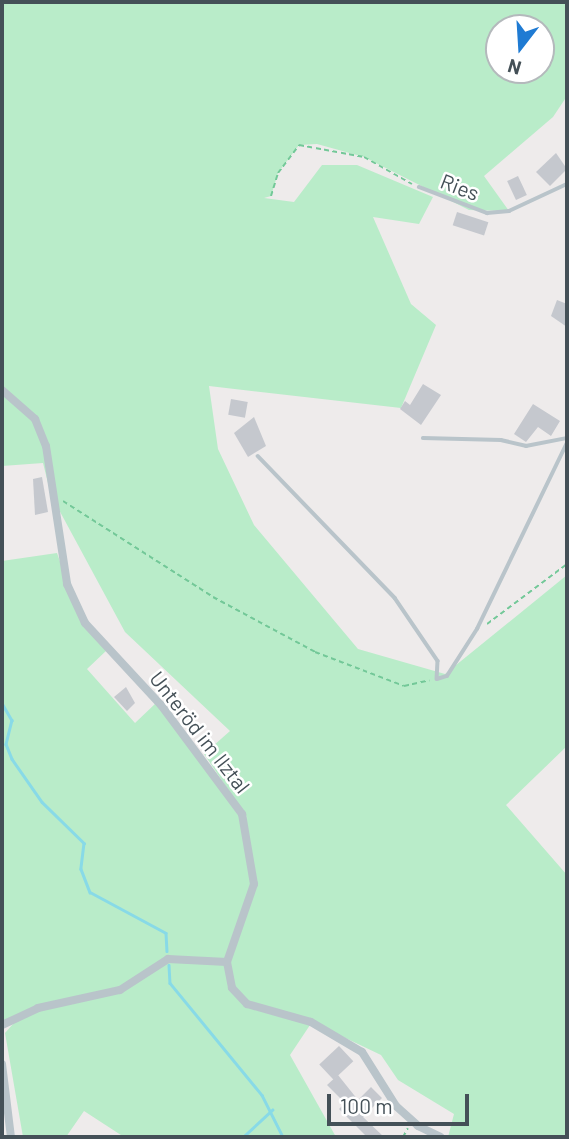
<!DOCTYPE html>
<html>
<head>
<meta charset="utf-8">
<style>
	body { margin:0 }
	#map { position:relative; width:569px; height:1139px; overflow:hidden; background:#eeebeb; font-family:Barlow,sans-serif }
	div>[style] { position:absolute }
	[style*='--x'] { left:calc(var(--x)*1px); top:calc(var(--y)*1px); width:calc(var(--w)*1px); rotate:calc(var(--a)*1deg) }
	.green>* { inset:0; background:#b9ecc9 }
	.stream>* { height:2.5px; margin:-1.25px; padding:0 1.25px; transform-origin:1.25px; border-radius:1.25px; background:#88dae7 }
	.building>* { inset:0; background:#c5c8ce; transform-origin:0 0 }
	.path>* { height:2px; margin-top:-1px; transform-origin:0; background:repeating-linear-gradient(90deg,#73c898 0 5px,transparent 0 8.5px) }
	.lane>* { height:3.5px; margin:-1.75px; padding:0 1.75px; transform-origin:1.75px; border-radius:1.75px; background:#b9c4ca }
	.street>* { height:8px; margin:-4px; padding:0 4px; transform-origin:4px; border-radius:4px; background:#b9c4ca }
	span { translate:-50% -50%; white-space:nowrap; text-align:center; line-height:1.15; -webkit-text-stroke:5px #fff; paint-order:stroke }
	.street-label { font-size:21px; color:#445057 }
	.frame { position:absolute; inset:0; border:4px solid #445057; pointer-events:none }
	.north { position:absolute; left:485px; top:14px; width:70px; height:70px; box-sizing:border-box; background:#fff; border:2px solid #b4b9bc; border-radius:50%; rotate:197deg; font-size:19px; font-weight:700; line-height:28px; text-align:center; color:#445057 }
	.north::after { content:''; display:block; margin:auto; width:24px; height:32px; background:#1f7bd3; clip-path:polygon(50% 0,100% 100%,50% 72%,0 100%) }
	.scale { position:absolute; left:327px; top:1094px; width:142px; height:32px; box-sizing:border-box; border:4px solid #445057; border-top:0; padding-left:9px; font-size:21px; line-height:24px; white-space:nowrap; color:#445057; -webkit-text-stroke:5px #fff; paint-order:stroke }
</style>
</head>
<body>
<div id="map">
	<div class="green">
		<i style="clip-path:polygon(evenodd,2px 2px,567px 2px,567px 96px,553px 117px,484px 176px,509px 211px,469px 210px,364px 157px,317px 144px,299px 145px,278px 173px,271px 196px,264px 198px,294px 202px,322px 165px,357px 165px,433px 197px,419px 224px,373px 217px,411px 304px,436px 325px,401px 408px,209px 386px,218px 449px,254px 525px,358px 649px,445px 674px,567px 575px,567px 746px,506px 805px,567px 875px,567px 1137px,448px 1137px,454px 1114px,398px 1080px,381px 1055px,312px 1022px,290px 1055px,336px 1137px,124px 1137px,84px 1111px,66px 1137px,23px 1137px,5px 1033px,21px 1015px,2px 1025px,2px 561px,57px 553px,76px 607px,107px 650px,87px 669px,135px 723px,156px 703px,248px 819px,204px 754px,230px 731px,125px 632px,51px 495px,43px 463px,2px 466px,2px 2px,499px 28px,541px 28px,541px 70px,499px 70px,499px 28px)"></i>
	</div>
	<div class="stream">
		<i style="--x:2;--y:703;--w:20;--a:60"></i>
		<i style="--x:12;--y:720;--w:25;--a:104"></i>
		<i style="--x:6;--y:744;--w:16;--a:68"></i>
		<i style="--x:12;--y:759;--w:52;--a:55.1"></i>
		<i style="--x:42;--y:802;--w:59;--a:44.3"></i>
		<i style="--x:84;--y:843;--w:26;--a:97"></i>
		<i style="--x:81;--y:869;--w:25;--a:69"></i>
		<i style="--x:90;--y:892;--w:86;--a:28.3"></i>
		<i style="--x:166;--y:933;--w:18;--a:87"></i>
		<i style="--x:169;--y:965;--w:18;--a:87"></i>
		<i style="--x:170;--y:983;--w:145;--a:50.6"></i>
		<i style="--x:262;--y:1095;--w:47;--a:63.4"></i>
		<i style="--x:243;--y:1137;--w:40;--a:-43"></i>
	</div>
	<div class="building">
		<i style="clip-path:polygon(556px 153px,567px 169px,550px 186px,536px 172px)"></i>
		<i style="left:518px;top:176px;width:21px;height:12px;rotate:65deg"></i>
		<i style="left:457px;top:212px;width:33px;height:14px;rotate:18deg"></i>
		<i style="clip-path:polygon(557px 300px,567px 304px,567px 327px,551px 316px)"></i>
		<i style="clip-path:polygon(423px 384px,441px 395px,421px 425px,400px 409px,405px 401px,410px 405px)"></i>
		<i style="left:231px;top:399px;width:17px;height:16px;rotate:10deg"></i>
		<i style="clip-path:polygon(533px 404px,560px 421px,551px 436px,538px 427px,526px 442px,514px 434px)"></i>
		<i style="clip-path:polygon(254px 417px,266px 446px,248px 457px,234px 433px)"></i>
		<i style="clip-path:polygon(42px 477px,48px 512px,35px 515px,33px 479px)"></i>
		<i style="clip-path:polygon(126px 687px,135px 703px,127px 711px,114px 697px)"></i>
		<i style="left:339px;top:1046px;width:21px;height:27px;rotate:47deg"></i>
		<i style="clip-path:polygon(338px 1075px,358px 1100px,371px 1087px,382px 1098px,363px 1117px,384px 1137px,367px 1137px,339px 1109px,345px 1103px,327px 1085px)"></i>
	</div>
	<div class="path">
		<i style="--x:271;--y:196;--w:24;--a:-73"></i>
		<i style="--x:278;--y:173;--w:35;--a:-53"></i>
		<i style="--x:299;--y:145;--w:66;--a:10.5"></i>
		<i style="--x:364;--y:157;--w:55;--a:29.4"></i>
		<i style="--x:63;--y:501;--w:178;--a:32.6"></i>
		<i style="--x:213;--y:597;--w:116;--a:28.3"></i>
		<i style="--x:315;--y:652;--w:95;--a:20.9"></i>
		<i style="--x:404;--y:686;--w:26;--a:-13"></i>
		<i style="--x:487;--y:624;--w:100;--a:-36.9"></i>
		<i style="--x:403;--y:1137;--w:10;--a:-61"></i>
	</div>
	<div class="lane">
		<i style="--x:419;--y:187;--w:73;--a:20.9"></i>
		<i style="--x:487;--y:213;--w:22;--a:-5"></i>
		<i style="--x:509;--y:211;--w:64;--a:-25"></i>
		<i style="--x:423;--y:438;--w:78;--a:1.5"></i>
		<i style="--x:501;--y:440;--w:26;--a:13"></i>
		<i style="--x:526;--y:446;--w:42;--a:-11"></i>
		<i style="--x:258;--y:456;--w:197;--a:46"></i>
		<i style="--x:395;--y:598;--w:76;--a:55.7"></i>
		<i style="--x:438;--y:661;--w:18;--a:93"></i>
		<i style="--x:437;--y:679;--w:10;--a:-17"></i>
		<i style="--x:447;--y:676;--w:56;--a:-57.4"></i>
		<i style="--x:477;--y:629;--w:207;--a:-64.2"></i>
	</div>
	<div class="street">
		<i style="--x:2;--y:390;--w:44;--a:41.3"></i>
		<i style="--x:35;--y:419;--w:29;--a:68"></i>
		<i style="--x:46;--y:446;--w:140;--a:81.3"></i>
		<i style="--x:67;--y:584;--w:43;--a:65.2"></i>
		<i style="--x:85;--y:623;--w:112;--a:47.2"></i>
		<i style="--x:161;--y:705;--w:136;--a:53.4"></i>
		<i style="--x:242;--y:814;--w:71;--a:80.3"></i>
		<i style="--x:254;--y:884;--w:83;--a:109.1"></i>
		<i style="--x:227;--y:962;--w:26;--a:79"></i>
		<i style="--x:232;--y:988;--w:22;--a:47"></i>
		<i style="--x:247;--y:1004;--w:66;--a:15.7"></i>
		<i style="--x:311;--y:1022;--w:59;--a:30.5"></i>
		<i style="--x:362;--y:1052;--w:64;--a:57.8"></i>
		<i style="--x:396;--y:1106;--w:30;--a:42"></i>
		<i style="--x:418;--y:1126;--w:25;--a:26"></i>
		<i style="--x:2;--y:1025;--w:40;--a:-25"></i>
		<i style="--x:38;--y:1008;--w:84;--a:-12.4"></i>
		<i style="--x:120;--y:990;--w:57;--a:-32.9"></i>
		<i style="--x:168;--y:959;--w:59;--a:2.9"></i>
		<i style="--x:2;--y:1064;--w:74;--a:83"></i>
	</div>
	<div class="street-label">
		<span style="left:460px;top:187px;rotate:21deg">Ries</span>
		<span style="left:200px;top:732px;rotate:52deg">Unteröd im Ilztal</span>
	</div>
	<div class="frame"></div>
	<div class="north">N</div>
	<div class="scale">100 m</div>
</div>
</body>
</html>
